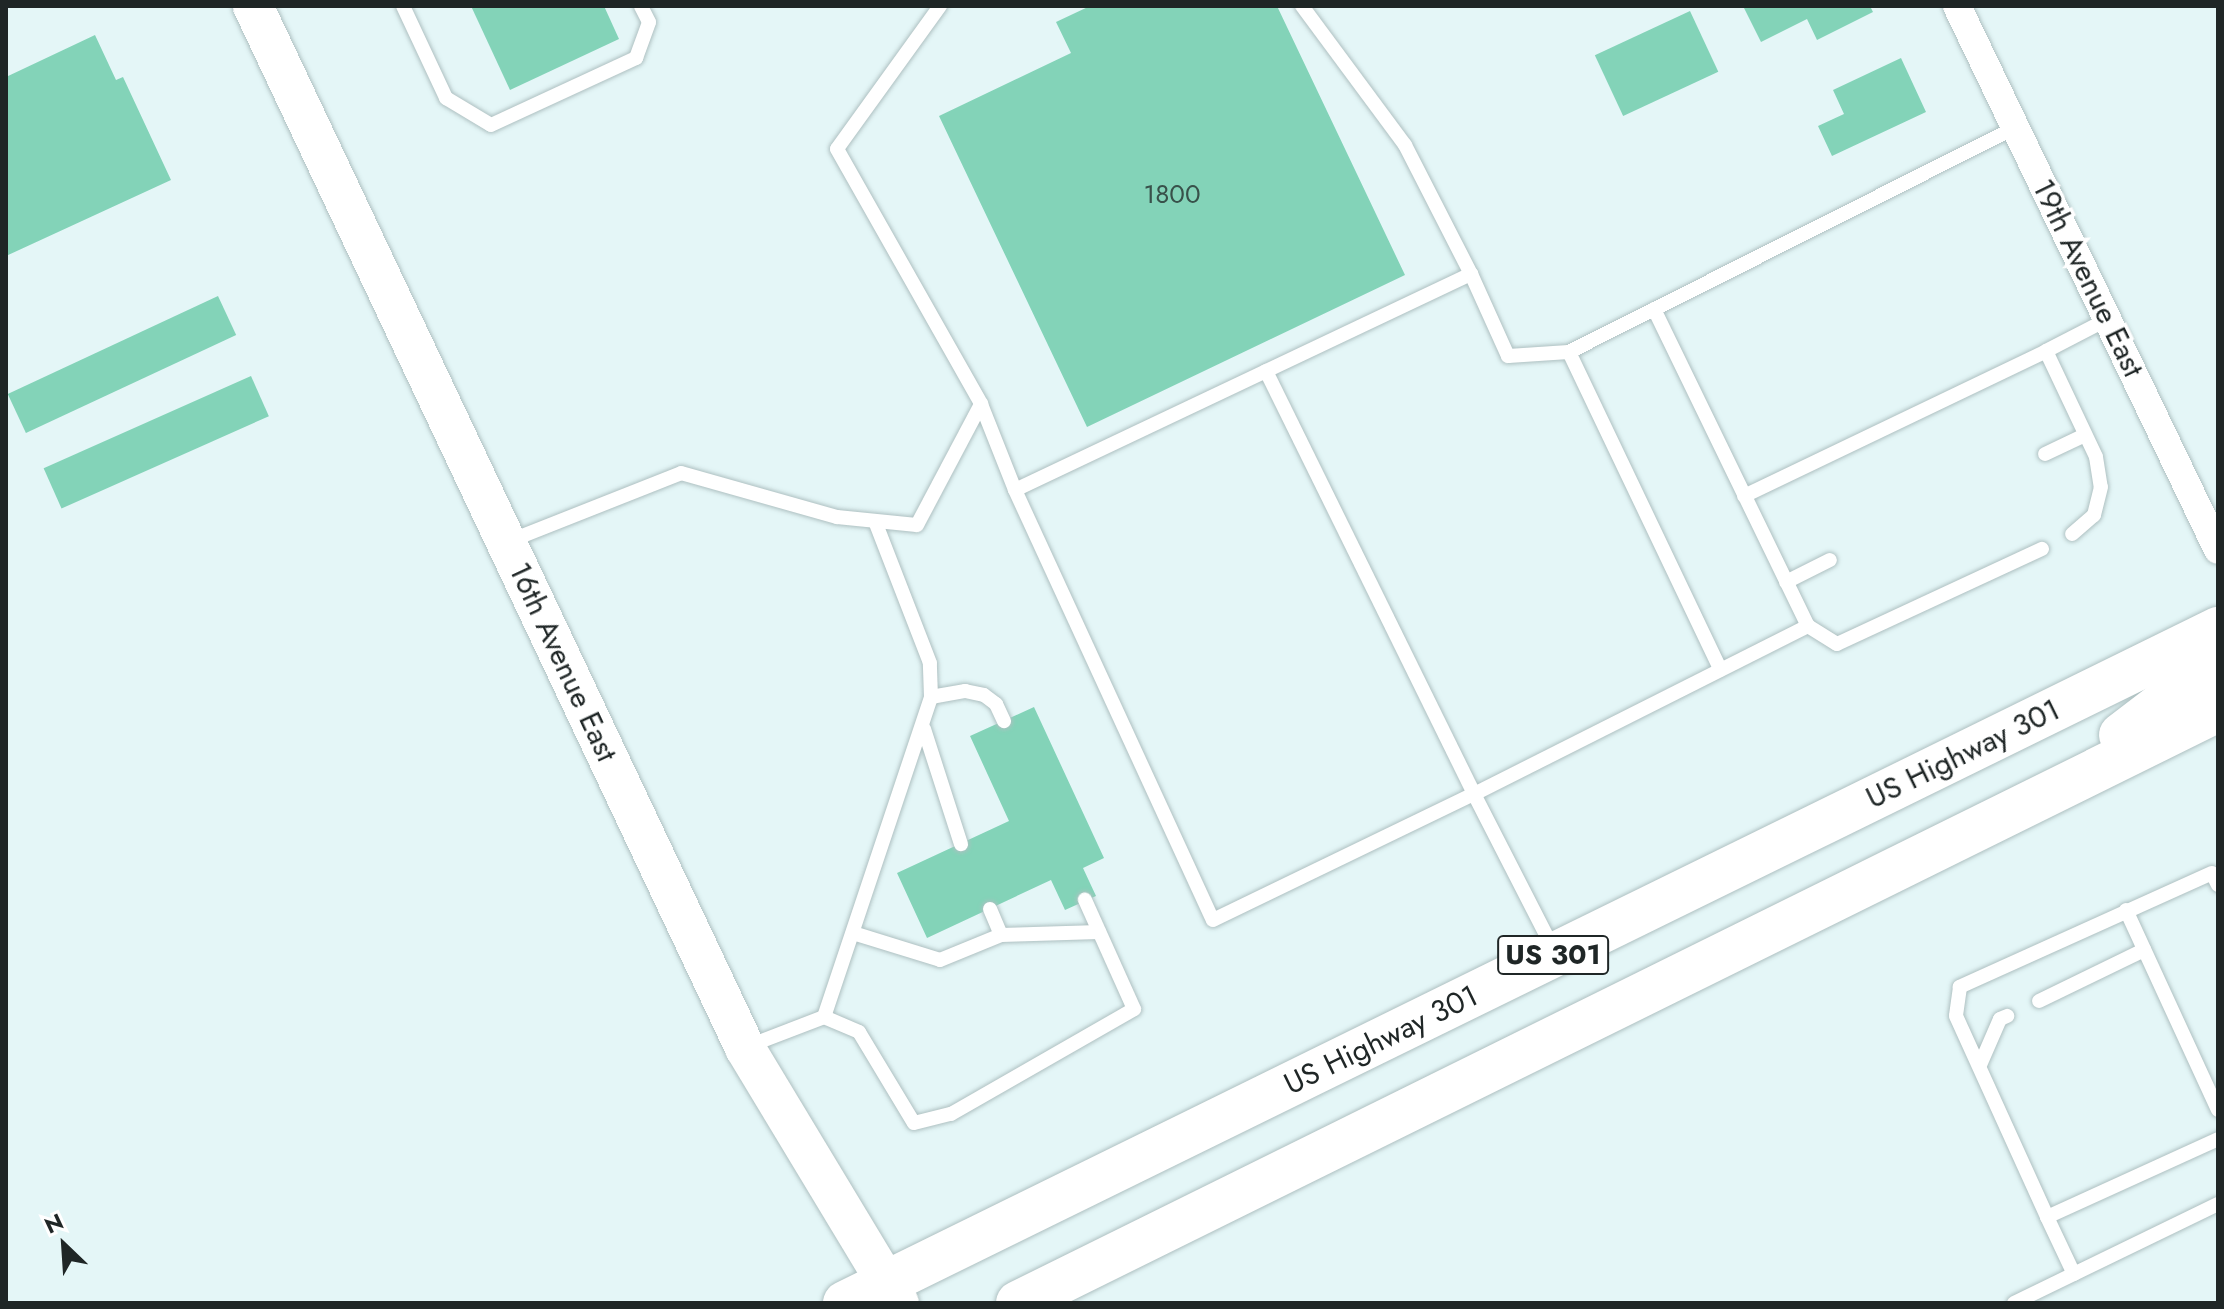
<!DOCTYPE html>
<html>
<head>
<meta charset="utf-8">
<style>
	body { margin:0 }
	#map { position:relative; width:2224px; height:1309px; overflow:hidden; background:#e4f6f7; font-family:Jost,sans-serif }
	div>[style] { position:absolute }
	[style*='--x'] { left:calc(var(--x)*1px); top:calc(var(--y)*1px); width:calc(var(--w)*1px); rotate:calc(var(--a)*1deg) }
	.building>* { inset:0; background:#83d3b8; transform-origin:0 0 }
	.roads { filter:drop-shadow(0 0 2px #aec0c1) drop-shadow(0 0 2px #aec0c1) }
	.lane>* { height:14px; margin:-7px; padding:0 7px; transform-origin:7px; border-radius:7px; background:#fff }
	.street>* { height:28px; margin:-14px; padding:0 14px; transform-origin:14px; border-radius:14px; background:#fff }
	.secondary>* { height:40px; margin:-20px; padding:0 20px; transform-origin:20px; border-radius:20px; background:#fff }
	.primary>* { height:44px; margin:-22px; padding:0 22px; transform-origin:22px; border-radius:22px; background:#fff }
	span { translate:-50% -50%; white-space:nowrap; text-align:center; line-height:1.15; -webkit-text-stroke:7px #fff; paint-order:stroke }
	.number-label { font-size:26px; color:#38514a }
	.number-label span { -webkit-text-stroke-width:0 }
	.shield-label span { padding:2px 6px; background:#fff; border:2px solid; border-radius:6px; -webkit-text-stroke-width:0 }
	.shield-label { font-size:28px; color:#1f2626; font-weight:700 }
	.street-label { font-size:30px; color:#1f2626 }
	.frame { position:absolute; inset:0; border:8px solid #1f2626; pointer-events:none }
	.north { position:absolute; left:24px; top:1205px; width:80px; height:80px; -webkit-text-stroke:6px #fff; paint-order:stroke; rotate:335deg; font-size:22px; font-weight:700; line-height:32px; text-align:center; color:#1f2626 }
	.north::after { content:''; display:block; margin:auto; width:28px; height:36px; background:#1f2626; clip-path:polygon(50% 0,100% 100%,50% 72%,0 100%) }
</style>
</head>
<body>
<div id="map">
	<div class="building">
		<i style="clip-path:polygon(471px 6px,604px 6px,619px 39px,510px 90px)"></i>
		<i style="clip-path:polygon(1090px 6px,1277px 6px,1405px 275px,1087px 427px,939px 116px,1071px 53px,1056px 22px)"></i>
		<i style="clip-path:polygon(1743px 6px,1870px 6px,1873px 12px,1817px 40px,1807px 19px,1761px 42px)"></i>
		<i style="left:1690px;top:11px;width:67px;height:105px;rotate:65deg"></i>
		<i style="clip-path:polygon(95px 35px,116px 80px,123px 77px,171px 180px,6px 256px,6px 77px)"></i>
		<i style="clip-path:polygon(1901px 58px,1926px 112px,1832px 156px,1818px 126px,1844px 114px,1833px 90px)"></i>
		<i style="left:218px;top:296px;width:43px;height:232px;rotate:65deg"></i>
		<i style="left:251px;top:376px;width:44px;height:227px;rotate:66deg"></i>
		<i style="clip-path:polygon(1034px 707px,1104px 858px,1083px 868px,1096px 896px,1065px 910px,1051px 880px,927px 938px,897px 873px,1009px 821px,970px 736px)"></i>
	</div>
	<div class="roads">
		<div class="lane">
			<i style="--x:403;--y:6;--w:102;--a:64.9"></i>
			<i style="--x:446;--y:98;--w:52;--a:31"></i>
			<i style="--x:491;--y:125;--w:160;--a:-24.8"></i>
			<i style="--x:636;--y:58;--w:38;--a:-70"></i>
			<i style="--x:649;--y:22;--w:18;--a:-117"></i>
			<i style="--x:940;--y:6;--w:176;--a:125.8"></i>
			<i style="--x:837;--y:149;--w:293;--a:60.5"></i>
			<i style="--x:981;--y:404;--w:92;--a:68.4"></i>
			<i style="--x:1015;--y:490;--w:505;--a:-25.35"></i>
			<i style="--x:1471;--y:274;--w:145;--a:-117.1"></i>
			<i style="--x:1405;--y:145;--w:173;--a:-126.5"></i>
			<i style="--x:1471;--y:274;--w:90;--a:65.7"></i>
			<i style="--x:1508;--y:356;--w:61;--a:-3.8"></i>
			<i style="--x:1569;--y:352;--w:499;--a:-26.7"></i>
			<i style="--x:1654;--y:309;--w:352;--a:64.1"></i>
			<i style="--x:1808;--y:626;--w:34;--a:32"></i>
			<i style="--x:1837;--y:644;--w:226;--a:-24.9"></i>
			<i style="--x:2046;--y:351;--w:70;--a:-27.3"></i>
			<i style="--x:1569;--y:352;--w:352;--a:64.5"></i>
			<i style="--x:1266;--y:371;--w:471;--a:63.8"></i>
			<i style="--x:1474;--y:794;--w:374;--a:-26.7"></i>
			<i style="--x:2045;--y:454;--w:44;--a:-25.4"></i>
			<i style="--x:1015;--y:490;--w:473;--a:65.3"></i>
			<i style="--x:1213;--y:920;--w:290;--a:-25.8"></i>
			<i style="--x:1474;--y:794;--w:175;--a:62.9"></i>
			<i style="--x:1744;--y:496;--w:335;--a:-25.6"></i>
			<i style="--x:2046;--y:351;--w:117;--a:64.7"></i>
			<i style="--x:2096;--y:457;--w:30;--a:81"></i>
			<i style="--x:2101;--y:487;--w:29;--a:104"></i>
			<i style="--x:2094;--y:515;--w:29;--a:139"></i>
			<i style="--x:507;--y:542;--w:187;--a:-21.6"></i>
			<i style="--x:681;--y:473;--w:162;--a:15.8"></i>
			<i style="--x:837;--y:517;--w:80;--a:5.7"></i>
			<i style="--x:917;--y:525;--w:137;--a:-62.1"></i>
			<i style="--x:1786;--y:582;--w:49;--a:-26.6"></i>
			<i style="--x:931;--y:697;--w:35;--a:-10"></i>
			<i style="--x:965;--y:691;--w:19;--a:12"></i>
			<i style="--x:984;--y:695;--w:15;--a:37"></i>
			<i style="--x:996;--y:704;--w:19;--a:65"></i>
			<i style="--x:924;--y:729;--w:121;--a:72.2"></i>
			<i style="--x:2218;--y:885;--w:13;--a:-117"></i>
			<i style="--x:2212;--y:873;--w:277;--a:155.7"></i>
			<i style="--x:1960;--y:987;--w:29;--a:98"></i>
			<i style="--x:1956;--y:1016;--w:221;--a:65.6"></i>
			<i style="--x:2047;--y:1217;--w:188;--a:-24.5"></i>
			<i style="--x:990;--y:909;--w:28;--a:67"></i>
			<i style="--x:2126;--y:910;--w:220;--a:65.3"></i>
			<i style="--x:853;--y:933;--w:91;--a:17.2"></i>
			<i style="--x:940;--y:960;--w:66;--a:-22.3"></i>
			<i style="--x:1001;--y:935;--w:98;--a:-1.8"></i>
			<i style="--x:2039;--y:1001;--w:117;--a:-25.9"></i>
			<i style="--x:824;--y:1017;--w:337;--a:-71.5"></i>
			<i style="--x:931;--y:697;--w:34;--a:-92"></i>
			<i style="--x:930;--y:663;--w:152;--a:-111.2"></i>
			<i style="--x:746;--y:1047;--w:84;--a:-21"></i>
			<i style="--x:824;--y:1017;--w:38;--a:23"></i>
			<i style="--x:859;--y:1032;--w:106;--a:58.9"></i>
			<i style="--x:914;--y:1123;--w:38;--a:-14"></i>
			<i style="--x:951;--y:1114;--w:211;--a:-29.8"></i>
			<i style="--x:1134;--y:1009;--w:120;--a:-114.2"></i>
			<i style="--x:1980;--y:1065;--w:50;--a:-66.5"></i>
			<i style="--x:2000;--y:1019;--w:8;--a:-23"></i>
			<i style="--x:2047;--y:1217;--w:63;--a:64.7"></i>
			<i style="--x:2014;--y:1303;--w:227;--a:-25.9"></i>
		</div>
		<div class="street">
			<i style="--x:1957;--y:6;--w:603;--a:64.37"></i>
		</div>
		<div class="secondary">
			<i style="--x:253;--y:6;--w:1152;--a:64.72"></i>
			<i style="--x:745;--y:1048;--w:298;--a:58.9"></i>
		</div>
		<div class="primary">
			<i style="--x:2121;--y:735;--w:122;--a:-37.3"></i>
			<i style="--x:845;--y:1303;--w:1530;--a:-26.15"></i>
			<i style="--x:1018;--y:1303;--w:1339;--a:-26.3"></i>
		</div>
	</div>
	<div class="number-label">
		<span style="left:1172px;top:195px">1800</span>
	</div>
	<div class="shield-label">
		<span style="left:1553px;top:955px">US 301</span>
	</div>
	<div class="street-label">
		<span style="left:2088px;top:278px;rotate:64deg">19th Avenue East</span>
		<span style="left:563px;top:662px;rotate:65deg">16th Avenue East</span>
		<span style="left:1963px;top:754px;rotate:-26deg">US Highway 301</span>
		<span style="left:1381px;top:1040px;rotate:-26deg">US Highway 301</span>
	</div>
	<div class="frame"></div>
	<div class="north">N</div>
</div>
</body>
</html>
